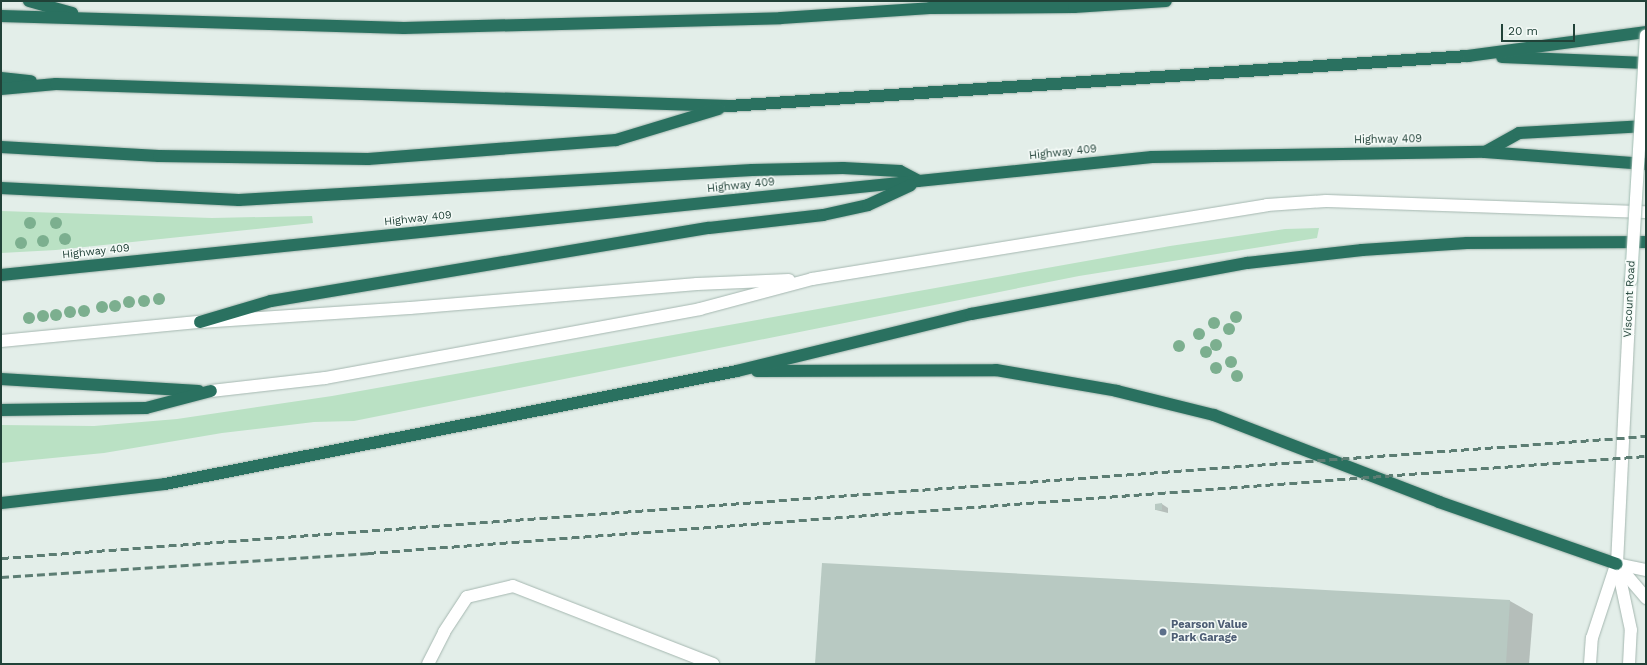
<!DOCTYPE html>
<html>
<head>
<meta charset="utf-8">
<style>
	body { margin:0 }
	#map { position:relative; width:1647px; height:665px; overflow:hidden; background:#e3eee9; font-family:"Work Sans",sans-serif }
	div>[style] { position:absolute }
	[style*='--x'] { left:calc(var(--x)*1px); top:calc(var(--y)*1px); width:calc(var(--w)*1px); rotate:calc(var(--a)*1deg) }
	.green>* { inset:0; background:#bae1c4 }
	.shadow>* { inset:0; background:#0003 }
	.building>* { inset:0; background:#b8c9c2 }
	.roads { filter:drop-shadow(0 0 1px #a5b7b0) drop-shadow(0 0 1px #a5b7b0) }
	.lane>* { height:12px; margin:-6px; padding:0 6px; transform-origin:6px; border-radius:6px; background:#fff }
	.secondary>* { height:12px; margin:-6px; padding:0 6px; transform-origin:6px; border-radius:6px; background:#fff }
	.highway>* { height:12px; margin:-6px; padding:0 6px; transform-origin:6px; border-radius:6px; background:#2a7160 }
	.rail>* { height:3px; margin-top:-1.5px; transform-origin:0; background:repeating-linear-gradient(90deg,#5c7d73 0 8px,transparent 0 12px) }
	.bridges { filter:drop-shadow(0 0 1px #a0bbb1) drop-shadow(0 0 1px #a0bbb1) }
	.secondary-bridge>* { height:12px; margin:-6px; padding:0 6px; transform-origin:6px; border-radius:6px; background:#fff }
	.trees>* { width:12px; height:12px; margin:-6px; border-radius:50%; background:#7caf8f }
	.dots>* { width:11px; height:11px; translate:-50% -50%; box-sizing:border-box; border:2px solid #f4faf7; border-radius:50% }
	span { translate:-50% -50%; white-space:nowrap; text-align:center; line-height:1.15; -webkit-text-stroke:3px #f4faf7; paint-order:stroke }
	.street-label { font-size:11px; color:#214238 }
	.service-label { font-size:11px; color:#4e5e75; font-weight:700 }
	.left { translate:0 -50%; text-align:left }
	.frame { position:absolute; inset:0; border:2px solid #214238; pointer-events:none }
	.scale { position:absolute; left:1501px; top:24px; width:74px; height:18px; box-sizing:border-box; border:2px solid #214238; border-top:0; padding-left:5px; font-size:12px; line-height:14px; white-space:nowrap; color:#214238; -webkit-text-stroke:3px #f4faf7; paint-order:stroke }
</style>
</head>
<body>
<div id="map">
	<div class="green">
		<i style="clip-path:polygon(1px 211px,212px 218px,312px 216px,313px 223px,56px 250px,1px 253px)"></i>
		<i style="clip-path:polygon(1319px 228px,1317px 238px,1079px 276px,354px 421px,314px 422px,222px 433px,104px 453px,1px 463px,1px 425px,94px 426px,177px 419px,332px 396px,1170px 246px,1285px 229px)"></i>
	</div>
	<div class="shadow">
		<i style="clip-path:polygon(1162px 504px,1168px 508px,1168px 513px,1156px 510px)"></i>
		<i style="clip-path:polygon(1510px 601px,1533px 614px,1529px 664px,816px 664px)"></i>
	</div>
	<div class="building">
		<i style="clip-path:polygon(1162px 503px,1162px 510px,1155px 510px,1155px 504px)"></i>
		<i style="clip-path:polygon(822px 563px,1510px 600px,1506px 664px,815px 664px)"></i>
	</div>
	<div class="roads">
		<div class="lane">
			<i style="--x:1617;--y:564;--w:45;--a:49.5"></i>
			<i style="--x:1617;--y:564;--w:30;--a:12"></i>
			<i style="--x:428;--y:664;--w:36;--a:-63"></i>
			<i style="--x:444;--y:632;--w:42;--a:-56.7"></i>
			<i style="--x:467;--y:597;--w:47;--a:-13.4"></i>
			<i style="--x:513;--y:586;--w:215;--a:21.3"></i>
		</div>
		<div class="secondary">
			<i style="--x:1;--y:341;--w:200;--a:-5.5"></i>
			<i style="--x:200;--y:322;--w:210;--a:-3.8"></i>
			<i style="--x:410;--y:308;--w:288;--a:-4.8"></i>
			<i style="--x:697;--y:284;--w:92;--a:-2.5"></i>
			<i style="--x:211;--y:391;--w:115;--a:-6.5"></i>
			<i style="--x:325;--y:378;--w:381;--a:-10.4"></i>
			<i style="--x:700;--y:309;--w:116;--a:-15"></i>
			<i style="--x:812;--y:279;--w:461;--a:-9.2"></i>
			<i style="--x:1267;--y:205;--w:59;--a:-3.9"></i>
			<i style="--x:1326;--y:201;--w:320;--a:2"></i>
			<i style="--x:1590;--y:664;--w:26;--a:-86"></i>
			<i style="--x:1592;--y:638;--w:77;--a:-71.8"></i>
			<i style="--x:1629;--y:664;--w:34;--a:-87"></i>
			<i style="--x:1631;--y:630;--w:67;--a:-102"></i>
			<i style="--x:1617;--y:564;--w:284;--a:-87.2"></i>
		</div>
		<div class="highway">
			<i style="--x:29;--y:1;--w:45;--a:15.6"></i>
			<i style="--x:1;--y:16;--w:403;--a:1.7"></i>
			<i style="--x:404;--y:28;--w:377;--a:-1.5"></i>
			<i style="--x:781;--y:18;--w:149;--a:-3.8"></i>
			<i style="--x:930;--y:8;--w:144;--a:-0.4"></i>
			<i style="--x:1074;--y:7;--w:92;--a:-3.7"></i>
			<i style="--x:1502;--y:57;--w:144;--a:2.4"></i>
			<i style="--x:1;--y:78;--w:30;--a:6"></i>
			<i style="--x:1;--y:89;--w:55;--a:-5.2"></i>
			<i style="--x:56;--y:84;--w:673;--a:1.87"></i>
			<i style="--x:729;--y:106;--w:741;--a:-3.87"></i>
			<i style="--x:1468;--y:56;--w:180;--a:-7.7"></i>
			<i style="--x:1;--y:147;--w:158;--a:3.3"></i>
			<i style="--x:159;--y:156;--w:209;--a:0.8"></i>
			<i style="--x:368;--y:159;--w:249;--a:-4.4"></i>
			<i style="--x:616;--y:140;--w:107;--a:-16.9"></i>
			<i style="--x:1485;--y:152;--w:39;--a:-29"></i>
			<i style="--x:1519;--y:133;--w:127;--a:-3.2"></i>
			<i style="--x:1;--y:188;--w:238;--a:2.9"></i>
			<i style="--x:239;--y:200;--w:514;--a:-3.35"></i>
			<i style="--x:752;--y:170;--w:91;--a:-1.3"></i>
			<i style="--x:843;--y:168;--w:57;--a:3"></i>
			<i style="--x:900;--y:171;--w:21;--a:28"></i>
			<i style="--x:1;--y:275;--w:1157;--a:-5.85"></i>
			<i style="--x:1152;--y:157;--w:333;--a:-0.9"></i>
			<i style="--x:1485;--y:152;--w:161;--a:4.3"></i>
			<i style="--x:200;--y:322;--w:74;--a:-16.5"></i>
			<i style="--x:271;--y:301;--w:444;--a:-9.5"></i>
			<i style="--x:709;--y:228;--w:115;--a:-6.5"></i>
			<i style="--x:823;--y:215;--w:46;--a:-12.5"></i>
			<i style="--x:868;--y:205;--w:47;--a:-24.9"></i>
			<i style="--x:757;--y:371;--w:239;--a:-0.2"></i>
			<i style="--x:996;--y:370;--w:123;--a:9.8"></i>
			<i style="--x:1117;--y:391;--w:100;--a:13.9"></i>
			<i style="--x:1214;--y:415;--w:241;--a:21.1"></i>
			<i style="--x:1439;--y:502;--w:188;--a:19.2"></i>
			<i style="--x:1;--y:379;--w:198;--a:3.5"></i>
			<i style="--x:1;--y:410;--w:145;--a:-0.8"></i>
			<i style="--x:146;--y:408;--w:67;--a:-14.7"></i>
			<i style="--x:1;--y:503;--w:165;--a:-6.6"></i>
			<i style="--x:165;--y:484;--w:583;--a:-11.18"></i>
			<i style="--x:737;--y:371;--w:241;--a:-13.7"></i>
			<i style="--x:971;--y:314;--w:281;--a:-10.5"></i>
			<i style="--x:1247;--y:263;--w:116;--a:-6.4"></i>
			<i style="--x:1362;--y:250;--w:105;--a:-3.8"></i>
			<i style="--x:1467;--y:243;--w:179;--a:-0.3"></i>
		</div>
	</div>
	<div class="rail">
		<i style="--x:1;--y:558;--w:1650;--a:-4.24"></i>
		<i style="--x:1;--y:577;--w:368;--a:-3.7"></i>
		<i style="--x:368;--y:553;--w:1282;--a:-4.34"></i>
	</div>
	<div class="bridges">
		<div class="secondary-bridge">
			<i style="--x:1631;--y:280;--w:245;--a:-86.5"></i>
		</div>
	</div>
	<div class="trees">
		<i style="left:30px;top:223px"></i>
		<i style="left:56px;top:223px"></i>
		<i style="left:65px;top:239px"></i>
		<i style="left:43px;top:241px"></i>
		<i style="left:21px;top:243px"></i>
		<i style="left:159px;top:299px"></i>
		<i style="left:144px;top:301px"></i>
		<i style="left:129px;top:302px"></i>
		<i style="left:115px;top:306px"></i>
		<i style="left:102px;top:307px"></i>
		<i style="left:84px;top:311px"></i>
		<i style="left:70px;top:312px"></i>
		<i style="left:56px;top:315px"></i>
		<i style="left:43px;top:316px"></i>
		<i style="left:1236px;top:317px"></i>
		<i style="left:29px;top:318px"></i>
		<i style="left:1214px;top:323px"></i>
		<i style="left:1229px;top:329px"></i>
		<i style="left:1199px;top:334px"></i>
		<i style="left:1216px;top:345px"></i>
		<i style="left:1179px;top:346px"></i>
		<i style="left:1206px;top:352px"></i>
		<i style="left:1231px;top:362px"></i>
		<i style="left:1216px;top:368px"></i>
		<i style="left:1237px;top:376px"></i>
	</div>
	<div class="dots">
		<i style="left:1163px;top:632px;background:#5c6f8a"></i>
	</div>
	<div class="street-label">
		<span style="left:1388px;top:140px;rotate:-1deg">Highway 409</span>
		<span style="left:1063px;top:153px;rotate:-6deg">Highway 409</span>
		<span style="left:741px;top:186px;rotate:-6deg">Highway 409</span>
		<span style="left:418px;top:219px;rotate:-6deg">Highway 409</span>
		<span style="left:96px;top:252px;rotate:-6deg">Highway 409</span>
		<span style="left:1630px;top:299px;rotate:-87deg">Viscount Road</span>
	</div>
	<div class="service-label">
		<span class="left" style="left:1171px;top:632px">Pearson Value<br>Park Garage</span>
	</div>
	<div class="frame"></div>
	<div class="scale">20 m</div>
</div>
</body>
</html>
